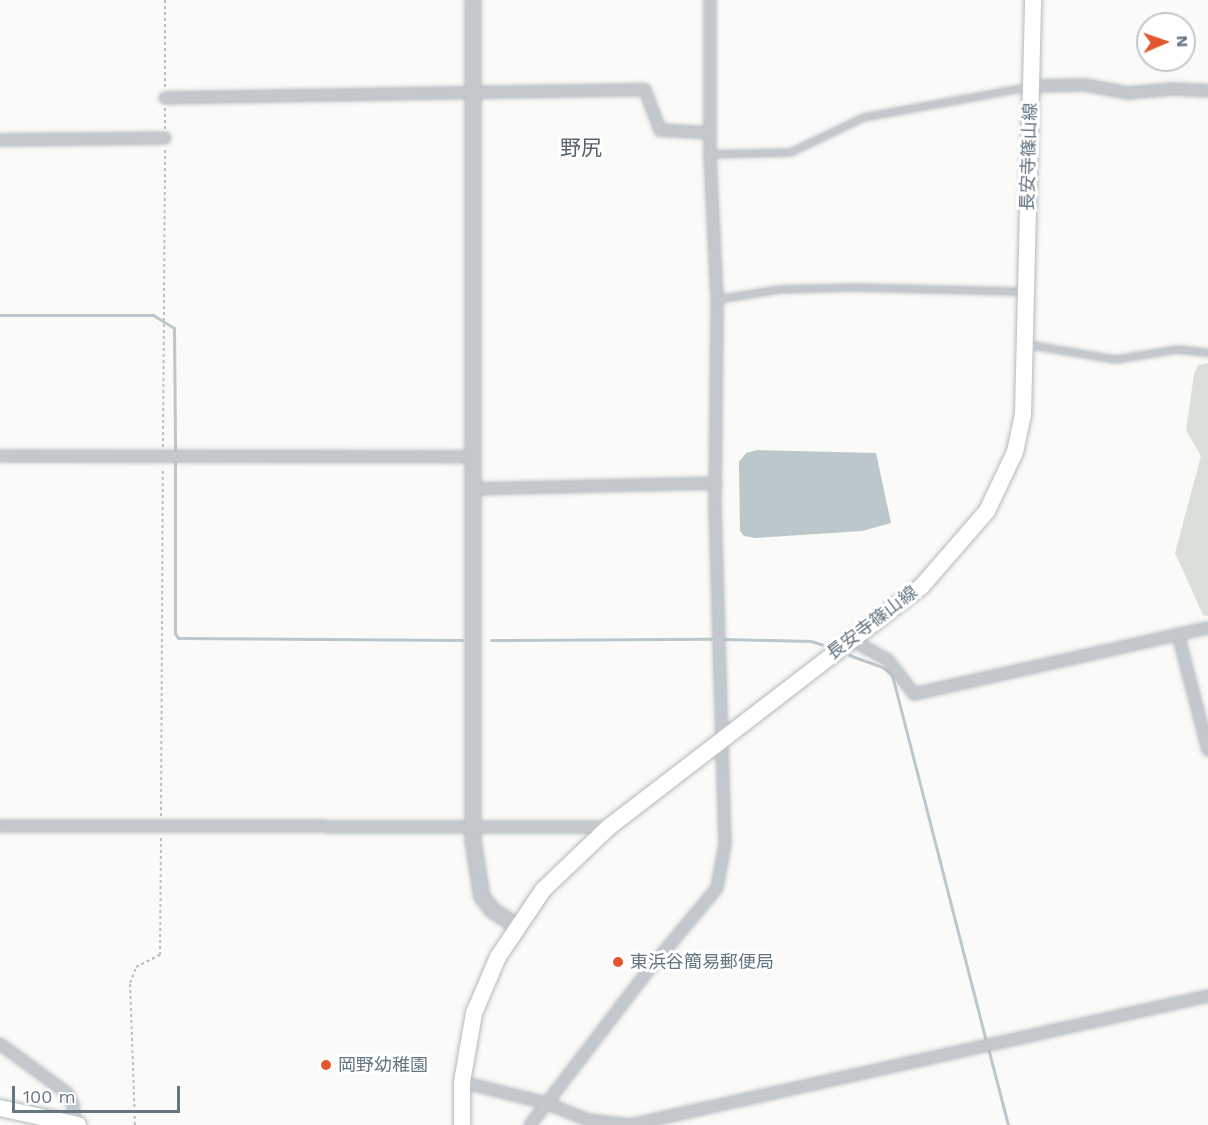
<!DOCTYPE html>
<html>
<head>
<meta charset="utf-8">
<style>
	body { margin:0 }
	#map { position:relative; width:1208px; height:1125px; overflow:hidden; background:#fafaf8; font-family:"Work Sans","Noto Sans JP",sans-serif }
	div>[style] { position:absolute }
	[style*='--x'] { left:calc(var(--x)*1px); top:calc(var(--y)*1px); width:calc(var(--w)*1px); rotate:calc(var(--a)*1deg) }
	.green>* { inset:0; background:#dadfd7 }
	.water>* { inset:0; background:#bbc7cb }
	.stream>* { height:3px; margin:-1.5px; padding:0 1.5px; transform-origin:1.5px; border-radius:1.5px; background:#bbc7cb }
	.path>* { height:2px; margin-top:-1px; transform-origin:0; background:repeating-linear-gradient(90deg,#bbbfc2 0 3px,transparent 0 6px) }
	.roads { filter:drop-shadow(0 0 2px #b3babf) drop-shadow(0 0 2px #b3babf) }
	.service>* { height:5px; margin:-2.5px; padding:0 2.5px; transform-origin:2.5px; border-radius:2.5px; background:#c3c8cc }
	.minor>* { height:10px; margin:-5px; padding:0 5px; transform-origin:5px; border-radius:5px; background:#c3c8cc }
	.tertiary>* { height:14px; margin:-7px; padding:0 7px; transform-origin:7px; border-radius:7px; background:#c3c8cc }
	.secondary>* { height:16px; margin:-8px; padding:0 8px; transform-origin:8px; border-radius:8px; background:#fff }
	.dots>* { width:16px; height:16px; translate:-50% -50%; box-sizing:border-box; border:3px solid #fff; border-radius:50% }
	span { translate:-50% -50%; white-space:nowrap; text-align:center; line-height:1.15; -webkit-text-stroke:6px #fff; paint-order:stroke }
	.street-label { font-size:18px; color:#657683 }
	.poi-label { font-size:18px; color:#657683 }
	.left { translate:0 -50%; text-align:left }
	.quarter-label { font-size:21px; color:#57646e }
	.north { position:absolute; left:1136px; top:12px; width:60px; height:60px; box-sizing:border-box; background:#fff; border:2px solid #c1c8cd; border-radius:50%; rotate:88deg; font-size:16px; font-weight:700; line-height:24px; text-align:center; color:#657683 }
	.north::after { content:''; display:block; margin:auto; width:21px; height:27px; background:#e4572e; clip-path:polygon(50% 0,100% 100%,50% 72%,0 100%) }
	.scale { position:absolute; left:12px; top:1086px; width:168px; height:27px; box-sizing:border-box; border:3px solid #657683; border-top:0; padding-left:8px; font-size:18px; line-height:21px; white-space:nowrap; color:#657683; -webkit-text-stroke:4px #fff; paint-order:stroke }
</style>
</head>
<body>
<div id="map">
	<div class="green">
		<i style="clip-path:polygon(1208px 363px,1208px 616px,1203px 615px,1175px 553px,1201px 456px,1186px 430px,1194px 374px,1198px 365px)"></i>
	</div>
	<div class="water">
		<i style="clip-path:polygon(757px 450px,876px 453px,891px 523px,862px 531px,755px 538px,744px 536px,740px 531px,739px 462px,746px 453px)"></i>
	</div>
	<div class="stream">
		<i style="--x:0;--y:315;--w:153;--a:0"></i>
		<i style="--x:153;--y:315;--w:25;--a:32"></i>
		<i style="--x:174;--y:328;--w:125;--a:89.5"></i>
		<i style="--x:175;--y:460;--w:173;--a:90"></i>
		<i style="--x:175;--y:633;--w:6;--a:59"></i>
		<i style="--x:178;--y:638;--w:284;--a:0.4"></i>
		<i style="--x:724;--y:639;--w:87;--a:1.3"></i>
		<i style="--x:811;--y:641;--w:16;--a:18"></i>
		<i style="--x:491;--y:640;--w:220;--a:-0.3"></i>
		<i style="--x:849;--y:655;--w:37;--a:20"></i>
		<i style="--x:884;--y:668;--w:11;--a:41"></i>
		<i style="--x:892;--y:675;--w:379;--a:75.6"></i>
		<i style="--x:988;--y:1048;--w:80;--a:75.4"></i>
	</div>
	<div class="path">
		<i style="--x:165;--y:0;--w:87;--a:90"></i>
		<i style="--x:165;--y:129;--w:21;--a:-90"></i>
		<i style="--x:163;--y:447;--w:300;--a:-89.6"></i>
		<i style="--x:161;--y:816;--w:348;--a:-89.7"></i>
		<i style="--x:135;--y:1125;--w:142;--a:-92"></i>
		<i style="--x:130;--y:983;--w:17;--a:-69"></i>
		<i style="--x:136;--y:967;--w:27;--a:-27"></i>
		<i style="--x:160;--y:955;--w:118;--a:-89.5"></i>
	</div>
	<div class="roads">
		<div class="service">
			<i style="--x:710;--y:154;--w:80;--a:-1.4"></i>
			<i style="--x:790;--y:152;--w:81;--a:-25.6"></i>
			<i style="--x:863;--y:117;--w:167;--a:-10.4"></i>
			<i style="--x:717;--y:299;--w:63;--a:-9.2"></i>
			<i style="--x:779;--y:289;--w:75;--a:-1.5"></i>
			<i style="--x:854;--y:287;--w:169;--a:1.4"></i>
			<i style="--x:1026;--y:344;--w:90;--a:9.6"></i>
			<i style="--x:1115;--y:359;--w:63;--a:-9.2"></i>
			<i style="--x:1177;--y:349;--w:31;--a:6"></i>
		</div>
		<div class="minor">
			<i style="--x:1031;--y:86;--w:54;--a:-1.1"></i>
			<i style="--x:1085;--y:85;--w:44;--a:10.5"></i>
			<i style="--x:1128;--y:93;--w:45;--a:-5.1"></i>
			<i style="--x:1173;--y:89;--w:35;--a:3"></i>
			<i style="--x:165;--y:98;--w:480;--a:-1"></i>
			<i style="--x:645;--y:90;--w:43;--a:69.4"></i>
			<i style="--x:660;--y:130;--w:50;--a:3.4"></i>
			<i style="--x:0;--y:140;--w:165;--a:-0.7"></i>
			<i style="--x:0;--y:456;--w:475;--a:0.1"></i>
			<i style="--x:475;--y:489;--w:241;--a:-1.4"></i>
			<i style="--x:1178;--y:634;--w:120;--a:75.5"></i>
			<i style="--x:850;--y:639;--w:43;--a:28.9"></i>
			<i style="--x:888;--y:660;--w:43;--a:52.6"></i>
			<i style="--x:914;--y:694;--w:301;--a:-12.7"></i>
			<i style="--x:0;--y:826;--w:609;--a:0.09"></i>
			<i style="--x:0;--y:1044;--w:83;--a:36.2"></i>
			<i style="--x:67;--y:1093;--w:13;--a:63"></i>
			<i style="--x:73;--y:1105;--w:19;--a:84"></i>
			<i style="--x:462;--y:1082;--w:87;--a:14"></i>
			<i style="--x:546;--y:1103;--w:45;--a:22"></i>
			<i style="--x:588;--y:1120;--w:41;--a:7"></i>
			<i style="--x:530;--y:1125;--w:193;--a:-52.6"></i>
			<i style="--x:647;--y:972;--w:109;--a:-50.2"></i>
			<i style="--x:717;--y:888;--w:45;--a:-79.7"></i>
			<i style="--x:725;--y:844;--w:340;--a:-91.7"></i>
			<i style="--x:715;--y:504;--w:205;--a:-89.4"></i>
			<i style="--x:717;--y:299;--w:145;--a:-92.8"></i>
			<i style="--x:710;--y:154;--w:154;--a:-90"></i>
			<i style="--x:630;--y:1125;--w:592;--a:-12.58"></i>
		</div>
		<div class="tertiary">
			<i style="--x:473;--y:0;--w:841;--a:90"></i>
			<i style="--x:473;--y:841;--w:57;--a:80.9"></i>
			<i style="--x:482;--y:897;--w:16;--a:52"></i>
			<i style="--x:492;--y:910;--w:30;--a:33"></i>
		</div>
		<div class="secondary">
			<i style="--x:0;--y:1108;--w:80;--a:12.3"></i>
			<i style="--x:462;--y:1125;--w:43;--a:-90"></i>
			<i style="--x:462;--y:1082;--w:70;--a:-80.1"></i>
			<i style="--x:474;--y:1013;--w:61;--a:-66.8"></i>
			<i style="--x:498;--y:957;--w:81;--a:-56.1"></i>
			<i style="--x:543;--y:890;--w:91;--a:-43.7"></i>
			<i style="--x:609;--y:827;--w:394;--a:-37.6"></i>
			<i style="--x:921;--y:587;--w:101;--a:-49"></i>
			<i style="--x:987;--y:511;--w:65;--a:-64.6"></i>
			<i style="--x:1015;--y:452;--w:39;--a:-78"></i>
			<i style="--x:1023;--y:414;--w:414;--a:-88.6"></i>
		</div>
	</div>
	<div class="dots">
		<i style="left:618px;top:962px;background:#e4572e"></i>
		<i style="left:326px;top:1065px;background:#e4572e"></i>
	</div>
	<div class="street-label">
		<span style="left:1029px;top:157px;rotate:-88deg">長安寺篠山線</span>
		<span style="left:872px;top:623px;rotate:-37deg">長安寺篠山線</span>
	</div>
	<div class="poi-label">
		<span class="left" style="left:630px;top:962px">東浜谷簡易郵便局</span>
		<span class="left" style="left:338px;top:1065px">岡野幼稚園</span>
	</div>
	<div class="quarter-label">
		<span style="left:581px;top:148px">野尻</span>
	</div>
	<div class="north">N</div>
	<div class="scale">100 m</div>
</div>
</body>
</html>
